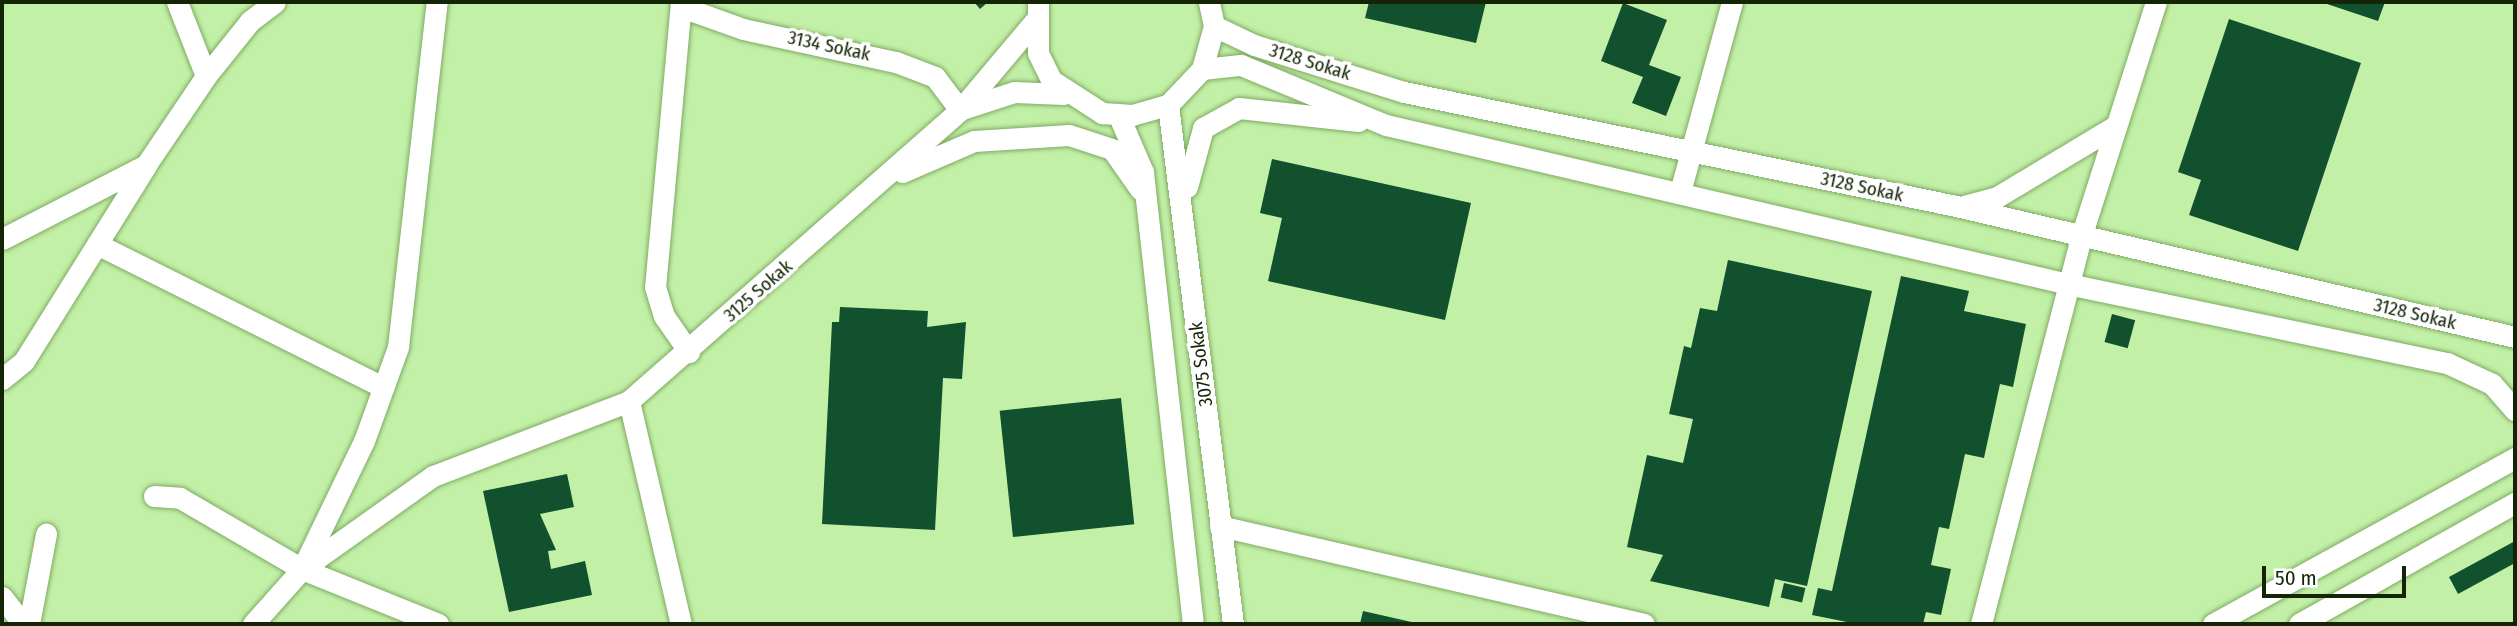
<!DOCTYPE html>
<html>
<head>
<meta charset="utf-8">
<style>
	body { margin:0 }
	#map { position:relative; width:2517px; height:626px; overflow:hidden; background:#c3f0a7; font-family:"Fira Sans Condensed",sans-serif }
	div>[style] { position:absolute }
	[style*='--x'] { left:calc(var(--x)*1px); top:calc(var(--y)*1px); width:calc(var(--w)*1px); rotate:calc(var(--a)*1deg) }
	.building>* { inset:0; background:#12512e; transform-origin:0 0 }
	.roads { filter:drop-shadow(0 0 2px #7faa63) drop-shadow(0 0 2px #7faa63) }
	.minor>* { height:21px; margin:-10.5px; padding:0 10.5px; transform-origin:10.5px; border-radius:10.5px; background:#fff }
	span { translate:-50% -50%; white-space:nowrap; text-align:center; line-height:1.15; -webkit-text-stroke:7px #fff; paint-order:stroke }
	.street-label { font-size:19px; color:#142407 }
	.frame { position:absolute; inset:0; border:4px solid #142407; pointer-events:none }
	.scale { position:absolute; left:2262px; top:566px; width:144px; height:32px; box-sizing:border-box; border:4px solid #142407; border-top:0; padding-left:9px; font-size:21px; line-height:24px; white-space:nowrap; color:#142407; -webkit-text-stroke:5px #fff; paint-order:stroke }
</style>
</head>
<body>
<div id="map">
	<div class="building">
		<i style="clip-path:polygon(974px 2px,988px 2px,980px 9px)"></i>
		<i style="clip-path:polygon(1369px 2px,1486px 2px,1476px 43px,1365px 18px)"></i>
		<i style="clip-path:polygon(2321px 2px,2385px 2px,2378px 21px)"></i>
		<i style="clip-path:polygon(1623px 3px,1667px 20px,1649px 65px,1681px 77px,1666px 116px,1632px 103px,1643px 77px,1601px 61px)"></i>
		<i style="clip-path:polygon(2229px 19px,2361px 63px,2298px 251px,2189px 215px,2201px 180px,2178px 172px)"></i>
		<i style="clip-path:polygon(1272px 159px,1471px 203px,1445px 320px,1268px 281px,1282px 218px,1260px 213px)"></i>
		<i style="clip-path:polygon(1728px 260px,1872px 291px,1807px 586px,1775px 579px,1769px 607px,1650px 581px,1663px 555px,1627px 547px,1647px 455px,1683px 463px,1693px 419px,1669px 414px,1684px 346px,1691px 348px,1700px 308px,1717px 311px)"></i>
		<i style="clip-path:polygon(1901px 276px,1969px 291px,1964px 311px,2026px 324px,2013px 387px,2000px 384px,1984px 458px,1965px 454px,1949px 529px,1939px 527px,1931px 565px,1951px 569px,1941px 615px,1926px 612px,1923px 624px,1857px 624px,1812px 615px,1818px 588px,1832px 591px)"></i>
		<i style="clip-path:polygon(840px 307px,928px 311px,927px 327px,966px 322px,962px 379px,943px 378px,935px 530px,822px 524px,832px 322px,839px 322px)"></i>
		<i style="left:2112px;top:314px;width:24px;height:29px;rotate:15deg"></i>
		<i style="left:1121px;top:398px;width:127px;height:122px;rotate:84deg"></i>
		<i style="clip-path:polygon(567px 474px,574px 507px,540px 514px,556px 550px,548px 551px,551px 569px,585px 561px,592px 595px,509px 612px,483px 491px)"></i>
		<i style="clip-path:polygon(2515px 541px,2515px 563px,2458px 594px,2449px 577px)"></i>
		<i style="left:1784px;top:583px;width:22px;height:15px;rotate:13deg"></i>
		<i style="clip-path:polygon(1363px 611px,1416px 623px,1416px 624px,1360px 624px)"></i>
	</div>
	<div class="roads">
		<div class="minor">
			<i style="--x:177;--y:2;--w:79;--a:68.6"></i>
			<i style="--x:681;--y:2;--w:286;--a:95.2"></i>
			<i style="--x:655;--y:287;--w:30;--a:73"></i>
			<i style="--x:664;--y:316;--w:44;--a:55.2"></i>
			<i style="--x:689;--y:2;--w:10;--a:66"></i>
			<i style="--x:693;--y:11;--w:53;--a:19.8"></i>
			<i style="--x:743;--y:29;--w:157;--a:12.2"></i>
			<i style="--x:896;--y:62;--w:42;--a:21"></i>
			<i style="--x:935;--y:77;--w:41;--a:52.9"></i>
			<i style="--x:1038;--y:2;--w:51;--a:90"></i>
			<i style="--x:1038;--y:53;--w:30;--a:64"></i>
			<i style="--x:1051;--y:80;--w:61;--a:32.9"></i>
			<i style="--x:1102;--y:113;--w:30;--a:4"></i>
			<i style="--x:1132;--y:115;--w:37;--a:-16"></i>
			<i style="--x:1168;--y:105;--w:50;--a:-46.6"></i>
			<i style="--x:1202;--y:69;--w:45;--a:-74.4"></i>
			<i style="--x:1214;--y:26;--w:25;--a:-102"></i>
			<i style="--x:1214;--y:26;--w:44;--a:25.4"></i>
			<i style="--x:1254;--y:45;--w:157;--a:17.4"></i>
			<i style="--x:1404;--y:92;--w:564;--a:11.67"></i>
			<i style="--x:1956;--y:206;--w:574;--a:13.19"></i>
			<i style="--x:1202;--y:69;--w:39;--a:-6"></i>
			<i style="--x:1241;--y:65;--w:157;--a:22.5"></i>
			<i style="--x:1386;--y:125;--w:700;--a:13.12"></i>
			<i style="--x:2068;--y:284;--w:387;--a:11.8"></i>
			<i style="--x:2447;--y:363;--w:50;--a:25"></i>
			<i style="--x:2492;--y:384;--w:35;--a:49"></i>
			<i style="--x:1168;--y:105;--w:523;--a:82.86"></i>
			<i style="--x:962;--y:109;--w:55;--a:-18.1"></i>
			<i style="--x:1014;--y:92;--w:50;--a:2.3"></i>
			<i style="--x:1118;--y:114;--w:63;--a:66.7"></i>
			<i style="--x:1143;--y:172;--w:455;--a:83.7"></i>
			<i style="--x:902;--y:172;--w:78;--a:-23.3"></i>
			<i style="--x:974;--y:141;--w:95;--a:-3.6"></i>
			<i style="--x:1069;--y:135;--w:45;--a:18"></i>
			<i style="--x:1112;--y:149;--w:49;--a:55"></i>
			<i style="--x:1187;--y:187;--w:61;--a:-74.8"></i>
			<i style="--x:1203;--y:128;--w:41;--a:-29.1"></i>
			<i style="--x:1239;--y:108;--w:120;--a:6.2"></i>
			<i style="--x:1680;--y:192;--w:197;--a:-74.7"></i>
			<i style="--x:1964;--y:206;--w:34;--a:-15"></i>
			<i style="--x:1997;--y:197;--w:138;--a:-31"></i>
			<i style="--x:2;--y:239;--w:162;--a:-27.2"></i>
			<i style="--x:146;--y:165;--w:107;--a:-56"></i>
			<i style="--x:206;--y:76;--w:70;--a:-51.3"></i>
			<i style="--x:250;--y:21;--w:31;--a:-37"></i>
			<i style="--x:97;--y:244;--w:320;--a:26.6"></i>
			<i style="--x:2;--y:379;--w:28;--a:-39"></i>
			<i style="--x:24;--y:361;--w:229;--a:-58"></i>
			<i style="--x:629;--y:401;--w:229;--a:76.9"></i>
			<i style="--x:154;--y:496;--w:26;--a:4"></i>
			<i style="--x:180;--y:498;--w:141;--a:30.2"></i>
			<i style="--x:302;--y:569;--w:147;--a:22"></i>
			<i style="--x:1220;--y:526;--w:435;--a:13"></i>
			<i style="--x:303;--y:567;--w:140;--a:-64.2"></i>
			<i style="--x:364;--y:441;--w:100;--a:-70.1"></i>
			<i style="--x:398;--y:347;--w:347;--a:-83.6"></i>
			<i style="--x:2;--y:597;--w:34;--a:52"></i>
			<i style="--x:29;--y:624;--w:92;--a:-79.3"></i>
			<i style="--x:253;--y:624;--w:74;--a:-48.3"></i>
			<i style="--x:302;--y:569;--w:161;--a:-35.4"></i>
			<i style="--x:433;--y:476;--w:210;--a:-20.9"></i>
			<i style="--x:629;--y:401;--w:441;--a:-41.3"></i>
			<i style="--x:960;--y:110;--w:115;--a:-49.9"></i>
			<i style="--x:1981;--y:624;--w:397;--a:-75.5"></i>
			<i style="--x:2080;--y:240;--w:250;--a:-72.3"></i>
			<i style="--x:2213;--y:624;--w:345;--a:-28.8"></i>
			<i style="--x:2299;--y:624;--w:248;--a:-29.3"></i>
		</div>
	</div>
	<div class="street-label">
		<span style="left:829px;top:46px;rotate:12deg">3134 Sokak</span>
		<span style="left:1310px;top:62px;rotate:17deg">3128 Sokak</span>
		<span style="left:1862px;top:187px;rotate:12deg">3128 Sokak</span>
		<span style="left:758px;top:291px;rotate:-41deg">3125 Sokak</span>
		<span style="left:2415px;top:314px;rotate:13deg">3128 Sokak</span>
		<span style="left:1201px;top:364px;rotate:-97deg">3075 Sokak</span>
	</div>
	<div class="frame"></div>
	<div class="scale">50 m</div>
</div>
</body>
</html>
